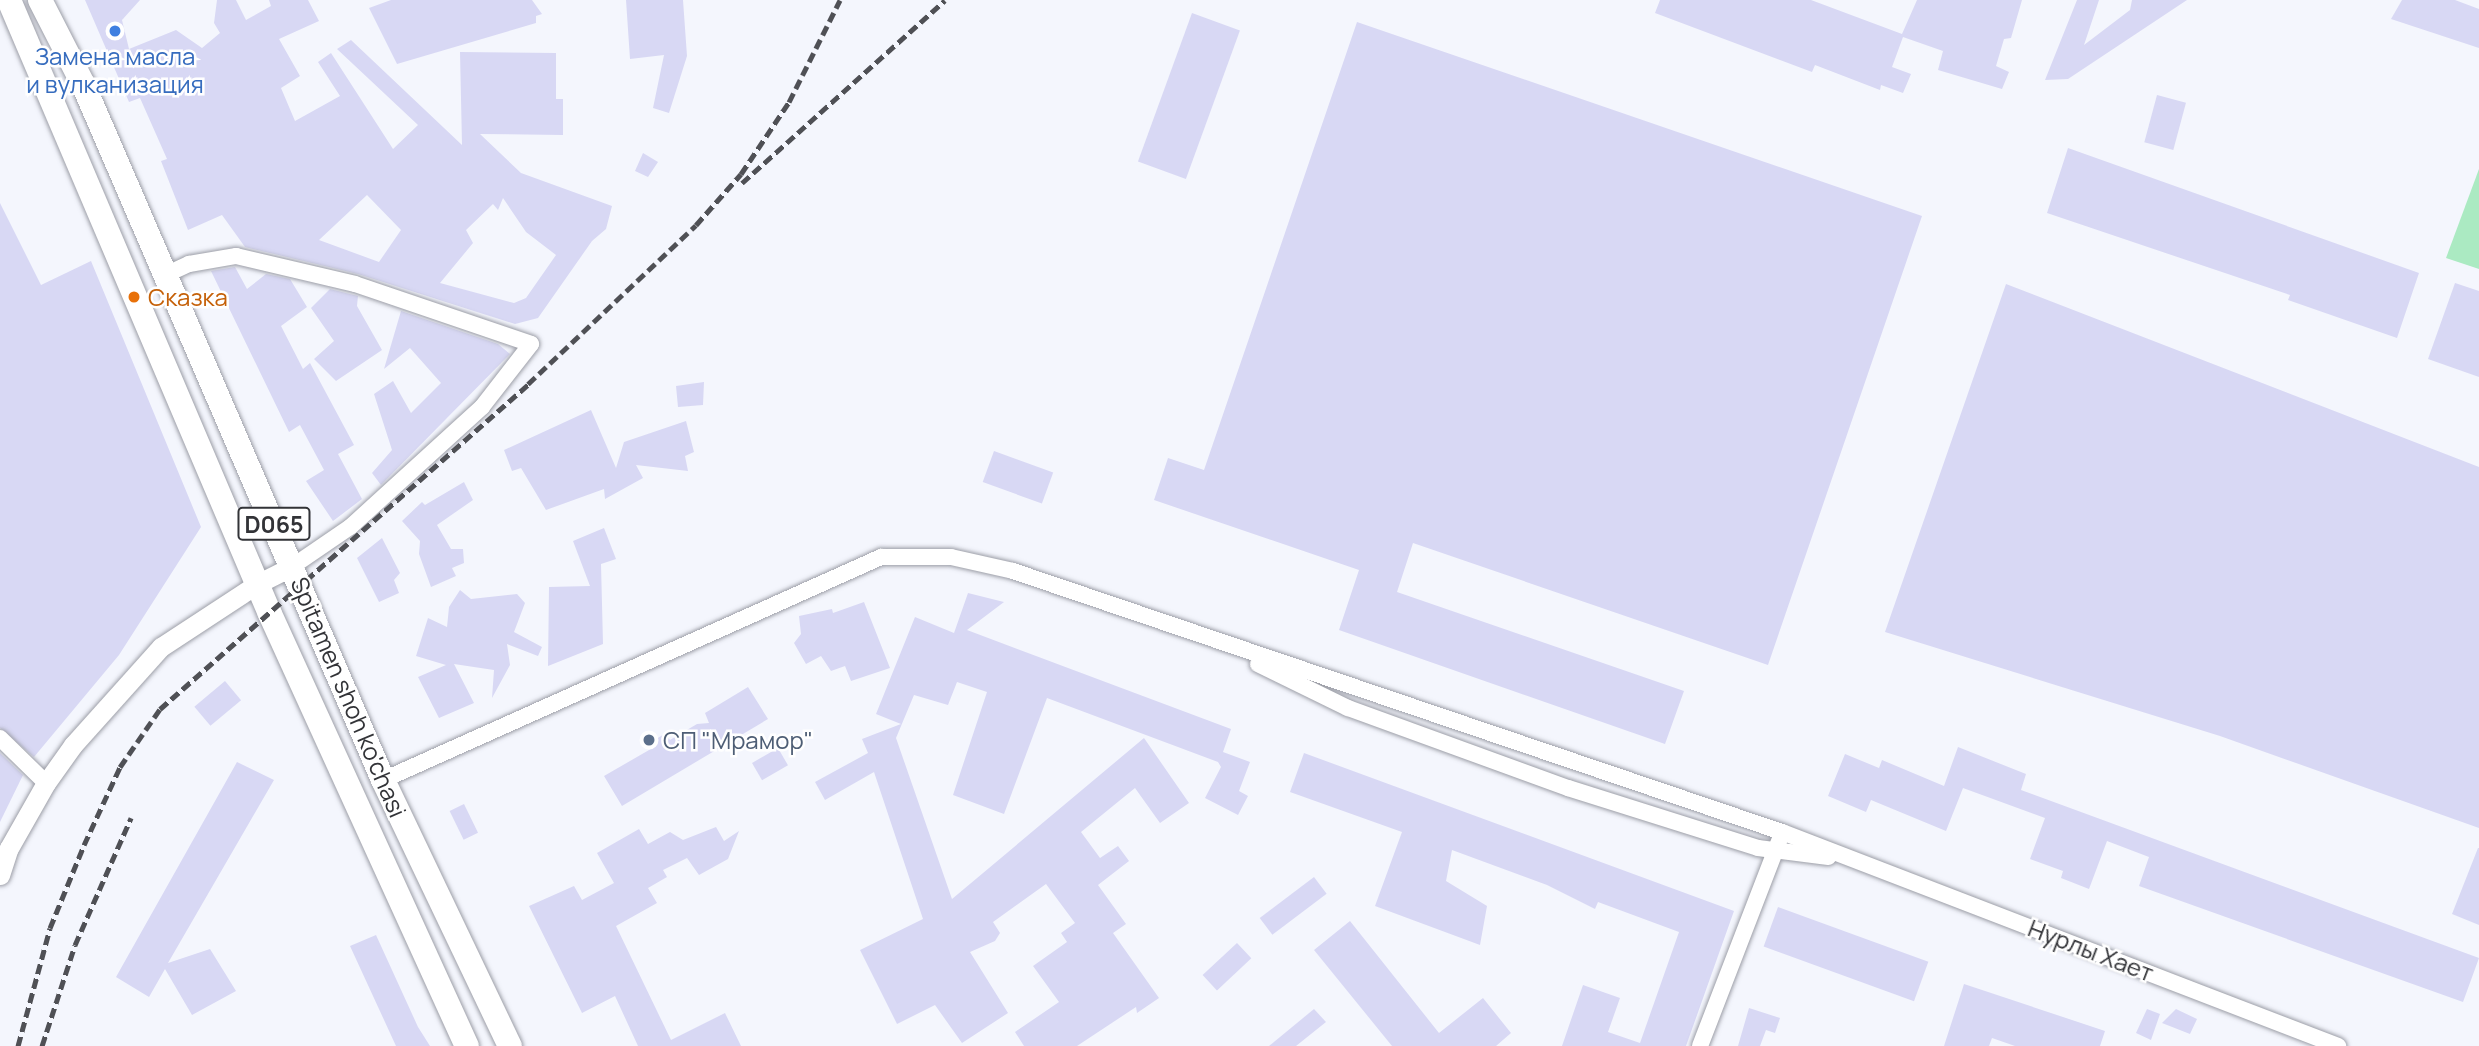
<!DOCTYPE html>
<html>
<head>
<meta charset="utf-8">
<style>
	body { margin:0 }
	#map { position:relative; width:2479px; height:1046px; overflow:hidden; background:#f4f6fd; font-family:Manrope,sans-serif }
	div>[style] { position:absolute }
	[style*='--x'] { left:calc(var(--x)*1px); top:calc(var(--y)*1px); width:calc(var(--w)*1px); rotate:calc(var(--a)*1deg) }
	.green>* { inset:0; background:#abeac2 }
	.building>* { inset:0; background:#d8d8f4; transform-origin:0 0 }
	.roads { filter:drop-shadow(0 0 2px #9c9ea7) drop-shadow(0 0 2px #9c9ea7) }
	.minor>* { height:16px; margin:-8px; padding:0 8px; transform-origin:8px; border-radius:8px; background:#fff }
	.tertiary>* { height:19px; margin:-9.5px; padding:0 9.5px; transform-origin:9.5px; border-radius:9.5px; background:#fff }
	.primary>* { height:24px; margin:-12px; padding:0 12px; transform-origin:12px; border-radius:12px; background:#fff }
	.rail>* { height:5px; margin-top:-2.5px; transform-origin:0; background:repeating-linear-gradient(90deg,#4f5055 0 10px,transparent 0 15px) }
	.dots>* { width:19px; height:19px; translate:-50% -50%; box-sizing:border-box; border:4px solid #fff; border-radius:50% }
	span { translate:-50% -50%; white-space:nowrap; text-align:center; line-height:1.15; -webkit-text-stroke:5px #fff; paint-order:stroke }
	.shield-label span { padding:2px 5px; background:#fff; border:2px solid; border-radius:5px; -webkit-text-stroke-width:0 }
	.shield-label { font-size:23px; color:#323337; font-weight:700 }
	.shop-label { font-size:24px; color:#366cbe }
	.food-label { font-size:24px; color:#c56008 }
	.left { translate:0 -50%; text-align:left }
	.street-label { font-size:24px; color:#323337 }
	.service-label { font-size:24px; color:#4e5e75 }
</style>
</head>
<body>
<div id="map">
	<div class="green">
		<i style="clip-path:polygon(2479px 169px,2479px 269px,2446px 258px)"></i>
	</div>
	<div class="building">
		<i style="clip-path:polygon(evenodd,85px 0,140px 0,122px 20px,129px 49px,176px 30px,202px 48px,220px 33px,214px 23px,217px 0,236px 0,246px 20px,271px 6px,269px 0,308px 0,319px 21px,279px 39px,300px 76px,281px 88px,295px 121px,340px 96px,318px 62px,331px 53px,393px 149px,418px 125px,337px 49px,351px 40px,462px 145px,460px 52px,556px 53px,556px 99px,563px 99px,563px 135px,480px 134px,521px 173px,612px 206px,606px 229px,592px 241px,538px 318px,515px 324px,358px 274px,245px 247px,222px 215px,188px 230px,161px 161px,167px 159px,140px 98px,129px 102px,85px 0,367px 195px,401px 230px,379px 262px,319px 240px,367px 195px,85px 0,503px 198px,526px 232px,556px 255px,526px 298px,514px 303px,440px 283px,473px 243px,466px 230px,493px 204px,498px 210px,503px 198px)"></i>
		<i style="clip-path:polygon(391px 0,532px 0,542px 14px,536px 16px,536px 23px,397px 64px,369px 8px)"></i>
		<i style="clip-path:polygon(626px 0,683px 0,687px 56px,669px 113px,653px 108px,664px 55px,630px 59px)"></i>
		<i style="clip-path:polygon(1660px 0,1811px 0,1902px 34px,1917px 0,2022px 0,2011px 38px,2004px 39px,1996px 66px,2009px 72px,2002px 89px,1938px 70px,1943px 51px,1903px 37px,1892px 67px,1911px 74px,1903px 93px,1881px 85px,1880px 90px,1815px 65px,1812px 72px,1655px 13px)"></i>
		<i style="clip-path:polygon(2077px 0,2099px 0,2084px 45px,2130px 10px,2132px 0,2187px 0,2068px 79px,2045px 80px)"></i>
		<i style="clip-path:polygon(2402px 0,2455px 0,2479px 9px,2479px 48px,2391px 19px)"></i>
		<i style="left:1192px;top:13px;width:51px;height:158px;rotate:20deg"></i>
		<i style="clip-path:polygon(1357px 22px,1922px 216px,1768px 665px,1413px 543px,1397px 592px,1684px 691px,1665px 744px,1339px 630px,1359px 570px,1154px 500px,1168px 458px,1204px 470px)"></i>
		<i style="left:2157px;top:95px;width:30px;height:49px;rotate:15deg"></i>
		<i style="clip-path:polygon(2068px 148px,2419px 273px,2397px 338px,2288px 300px,2290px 295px,2047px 213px)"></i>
		<i style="clip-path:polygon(643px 153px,658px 162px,648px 177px,635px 171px)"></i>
		<i style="clip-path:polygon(0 203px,41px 285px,91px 261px,201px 527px,119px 655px,34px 757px,0 728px)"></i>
		<i style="clip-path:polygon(235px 267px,247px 289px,266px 274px,290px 279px,307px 307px,281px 326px,303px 369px,310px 363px,354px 445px,338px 454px,362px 499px,333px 521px,306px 481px,324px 470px,300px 425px,289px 432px,211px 271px)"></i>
		<i style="clip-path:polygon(2455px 283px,2479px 291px,2479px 377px,2428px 359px)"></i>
		<i style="clip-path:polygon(2006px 284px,2479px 467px,2479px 828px,2220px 736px,1885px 632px)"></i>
		<i style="clip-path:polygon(330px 289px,358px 296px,357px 306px,382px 350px,336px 381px,314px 359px,334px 341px,311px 308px)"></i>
		<i style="clip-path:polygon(401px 311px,498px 344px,510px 354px,381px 485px,372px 473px,392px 450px,374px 394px,393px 381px,411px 413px,441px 383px,410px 348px,384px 369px)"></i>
		<i style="clip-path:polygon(704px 382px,703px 405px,678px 407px,676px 386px)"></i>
		<i style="clip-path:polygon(591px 410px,616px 468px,624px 442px,686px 421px,694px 452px,685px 456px,688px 471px,636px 465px,643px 478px,605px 499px,604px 489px,546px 510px,521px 468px,512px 471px,504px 450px)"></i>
		<i style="left:994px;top:451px;width:63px;height:33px;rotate:20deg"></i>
		<i style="clip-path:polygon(464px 482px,473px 500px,437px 525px,451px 549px,463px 549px,464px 563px,452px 568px,456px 576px,431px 587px,419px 554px,420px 541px,402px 521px,422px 502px,425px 505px)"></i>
		<i style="clip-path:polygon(604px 528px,616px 559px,601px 564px,603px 644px,548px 666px,549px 587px,590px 586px,573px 541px)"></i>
		<i style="clip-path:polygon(382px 538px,400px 573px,394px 580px,399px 593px,379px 602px,357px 558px)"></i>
		<i style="clip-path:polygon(460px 590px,471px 599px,517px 594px,525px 603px,514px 632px,542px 647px,538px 656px,507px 644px,510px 665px,492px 698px,494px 670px,454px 664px,474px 703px,439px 718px,418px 677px,446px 665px,416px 656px,428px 618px,447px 627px,449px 607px)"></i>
		<i style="clip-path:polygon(968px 593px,1004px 602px,967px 630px,1231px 729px,1223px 752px,1250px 762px,1239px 791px,1248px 796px,1238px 815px,1205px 798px,1221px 767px,1218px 762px,1047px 698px,1004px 814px,953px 795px,987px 692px,957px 682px,948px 705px,914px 695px,896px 738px,952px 899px,1144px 738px,1189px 803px,1160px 823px,1135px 788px,1081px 832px,1100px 858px,1118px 846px,1129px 861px,1098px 885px,1126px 924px,1113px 933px,1159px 998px,1137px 1013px,1136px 1007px,1077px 1046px,1024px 1046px,1015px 1032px,1059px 1002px,1033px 966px,1067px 942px,1061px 933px,1075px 923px,1046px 884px,993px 922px,1000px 933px,995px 941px,970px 952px,1008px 1013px,962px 1043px,935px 1005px,897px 1024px,860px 950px,923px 919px,874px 772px,825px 800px,815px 782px,868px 753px,862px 739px,901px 724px,876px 714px,915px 617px,954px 633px)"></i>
		<i style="clip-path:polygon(864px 602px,890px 668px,851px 681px,845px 666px,831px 671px,821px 656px,806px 664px,794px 643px,801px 634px,799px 616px,832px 609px,833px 613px)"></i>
		<i style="left:225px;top:681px;width:25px;height:40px;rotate:50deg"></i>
		<i style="clip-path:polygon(748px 687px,768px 719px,622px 806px,604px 776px,656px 746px,653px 741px,666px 733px,670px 740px,697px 724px,709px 723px,705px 713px)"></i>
		<i style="clip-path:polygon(1958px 747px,2026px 774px,2021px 790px,2479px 958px,2463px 1002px,2139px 886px,2149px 857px,2107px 841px,2089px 889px,2061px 878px,2063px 871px,2030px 859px,2045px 818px,1963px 788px,1946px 831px,1871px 800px,1866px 812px,1828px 796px,1845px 754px,1879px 768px,1882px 760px,1944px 786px)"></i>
		<i style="left:778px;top:748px;width:20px;height:30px;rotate:60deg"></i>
		<i style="clip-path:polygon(0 753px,23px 775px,0 822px)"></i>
		<i style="clip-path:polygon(1304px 753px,1734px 911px,1686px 1046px,1562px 1046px,1583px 985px,1620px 998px,1608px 1032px,1640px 1043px,1679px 932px,1598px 902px,1595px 909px,1547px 885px,1452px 850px,1446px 881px,1487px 906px,1480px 945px,1375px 906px,1402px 832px,1290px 792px)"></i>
		<i style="clip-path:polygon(237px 762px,274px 780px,168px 963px,210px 949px,236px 991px,192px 1015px,165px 969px,149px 997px,116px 977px)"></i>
		<i style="left:464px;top:804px;width:32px;height:16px;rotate:64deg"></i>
		<i style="clip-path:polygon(716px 827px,724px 841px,739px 831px,728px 859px,699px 875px,687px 858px,663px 870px,667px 877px,648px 888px,657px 903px,616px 926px,671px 1040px,725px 1013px,741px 1046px,638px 1046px,615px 996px,582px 1013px,529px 906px,574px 886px,582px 900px,614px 883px,597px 853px,639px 829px,648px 844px,670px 832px,683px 840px)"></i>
		<i style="clip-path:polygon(2478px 848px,2479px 848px,2479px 925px,2452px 914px)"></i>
		<i style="left:1314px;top:877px;width:21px;height:68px;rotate:53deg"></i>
		<i style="left:1778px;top:907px;width:160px;height:42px;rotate:20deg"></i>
		<i style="clip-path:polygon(1350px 921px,1439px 1033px,1483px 998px,1511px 1033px,1496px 1046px,1392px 1046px,1314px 950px)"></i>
		<i style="clip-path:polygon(376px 935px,418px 1027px,430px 1046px,396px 1046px,350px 946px)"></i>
		<i style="left:1237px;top:943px;width:21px;height:47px;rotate:47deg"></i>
		<i style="clip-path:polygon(1964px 984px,2105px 1031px,2100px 1046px,2015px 1046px,1992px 1038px,1989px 1046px,1944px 1046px)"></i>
		<i style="clip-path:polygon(1749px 1008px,1780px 1018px,1775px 1033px,1766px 1030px,1760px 1046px,1738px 1046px)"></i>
		<i style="clip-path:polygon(1314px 1009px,1326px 1022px,1296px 1046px,1269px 1046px)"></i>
		<i style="clip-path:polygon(2147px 1009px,2160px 1014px,2151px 1040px,2136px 1033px)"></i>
		<i style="clip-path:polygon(2176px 1009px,2197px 1019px,2190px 1034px,2162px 1023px)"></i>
	</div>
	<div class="roads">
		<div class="minor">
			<i style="--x:163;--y:276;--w:29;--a:-25"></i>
			<i style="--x:189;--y:264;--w:48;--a:-9.7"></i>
			<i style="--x:236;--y:256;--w:122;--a:13.2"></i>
			<i style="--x:355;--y:284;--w:186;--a:18.8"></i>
			<i style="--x:531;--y:344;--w:80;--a:127.9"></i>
			<i style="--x:482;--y:407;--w:178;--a:137.7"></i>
			<i style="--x:350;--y:527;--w:69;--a:145.6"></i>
			<i style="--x:1258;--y:664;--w:100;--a:26.1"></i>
			<i style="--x:1348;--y:708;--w:234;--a:20"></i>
			<i style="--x:1568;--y:788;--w:199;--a:17.5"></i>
			<i style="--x:1758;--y:848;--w:71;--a:7.3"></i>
			<i style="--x:0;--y:738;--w:64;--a:44.4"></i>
			<i style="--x:383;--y:780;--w:546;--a:-24.12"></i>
			<i style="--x:881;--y:557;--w:70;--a:0"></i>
			<i style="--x:951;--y:557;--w:64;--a:12.7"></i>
			<i style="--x:1013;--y:571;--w:812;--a:18.75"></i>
			<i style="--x:1782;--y:832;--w:596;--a:21.05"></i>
			<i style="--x:1700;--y:1046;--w:220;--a:-68.9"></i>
		</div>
		<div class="tertiary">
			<i style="--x:0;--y:875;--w:28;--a:-72"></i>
			<i style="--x:9;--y:848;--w:75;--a:-60.4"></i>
			<i style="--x:46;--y:783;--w:47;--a:-54.6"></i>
			<i style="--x:73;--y:745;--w:132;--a:-48.1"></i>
			<i style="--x:161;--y:647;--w:115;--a:-33.3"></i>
			<i style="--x:257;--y:584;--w:40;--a:-26.6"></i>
		</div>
		<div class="primary">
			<i style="--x:9;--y:0;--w:667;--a:66.97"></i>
			<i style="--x:270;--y:614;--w:475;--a:65.5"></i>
			<i style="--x:40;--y:0;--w:94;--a:62.9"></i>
			<i style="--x:83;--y:84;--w:758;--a:66.68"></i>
			<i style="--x:383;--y:780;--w:295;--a:64.5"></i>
		</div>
	</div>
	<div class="rail">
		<i style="--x:742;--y:183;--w:273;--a:-42"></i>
		<i style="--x:18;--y:1046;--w:122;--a:-74.8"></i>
		<i style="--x:50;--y:928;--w:90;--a:-67.7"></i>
		<i style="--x:84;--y:845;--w:86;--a:-65.2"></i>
		<i style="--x:120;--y:767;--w:70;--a:-55.4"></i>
		<i style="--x:160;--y:709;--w:491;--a:-41.4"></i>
		<i style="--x:528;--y:384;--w:231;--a:-43.4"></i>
		<i style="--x:696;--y:225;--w:68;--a:-48.6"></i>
		<i style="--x:741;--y:174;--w:87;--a:-56.3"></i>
		<i style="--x:789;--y:102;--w:114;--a:-63.4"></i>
		<i style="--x:42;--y:1046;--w:106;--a:-71.9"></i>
		<i style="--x:75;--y:945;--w:139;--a:-66.2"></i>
	</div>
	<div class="dots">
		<i style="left:115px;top:31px;background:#3f7fe0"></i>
		<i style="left:134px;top:297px;background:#e8710a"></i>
		<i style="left:649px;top:740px;background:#5c6f8a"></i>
	</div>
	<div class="shield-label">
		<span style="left:274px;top:524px">D065</span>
	</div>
	<div class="shop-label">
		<span style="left:115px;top:70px">Замена масла<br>и вулканизация</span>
	</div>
	<div class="food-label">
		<span class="left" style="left:148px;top:297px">Сказка</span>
	</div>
	<div class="street-label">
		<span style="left:349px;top:697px;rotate:67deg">Spitamen shoh ko'chasi</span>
		<span style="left:2091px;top:950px;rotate:21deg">Нурлы Хает</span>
	</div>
	<div class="service-label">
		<span class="left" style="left:663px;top:740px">СП "Мрамор"</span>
	</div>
</div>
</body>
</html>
